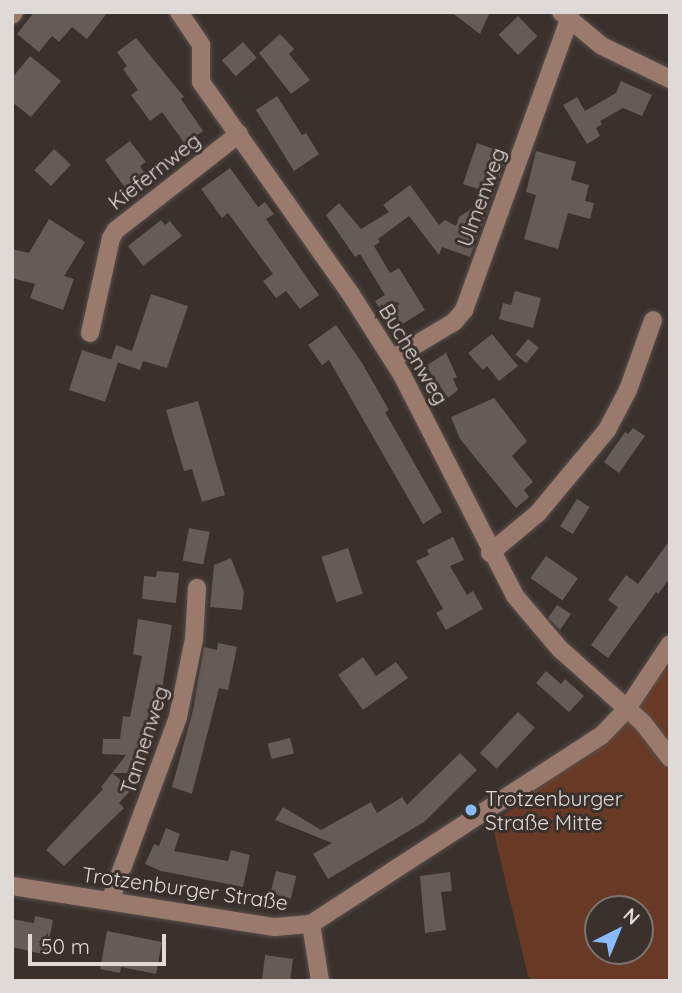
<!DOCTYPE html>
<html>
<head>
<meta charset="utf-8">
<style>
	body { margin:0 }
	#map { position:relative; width:682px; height:993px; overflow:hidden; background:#3a312d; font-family:Quicksand,sans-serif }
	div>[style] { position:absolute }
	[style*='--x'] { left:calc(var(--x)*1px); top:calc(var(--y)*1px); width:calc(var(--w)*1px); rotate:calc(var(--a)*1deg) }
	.green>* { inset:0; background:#683a25 }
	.building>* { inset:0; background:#655b57; transform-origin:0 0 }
	.roads { filter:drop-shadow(0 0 2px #584f4c) drop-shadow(0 0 2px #584f4c) }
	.minor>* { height:18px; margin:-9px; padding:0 9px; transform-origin:9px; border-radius:9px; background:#9a7a6c }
	.dots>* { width:19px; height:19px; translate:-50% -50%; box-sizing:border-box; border:4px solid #3a312d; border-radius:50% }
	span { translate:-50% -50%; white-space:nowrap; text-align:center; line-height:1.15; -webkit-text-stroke:6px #3a312d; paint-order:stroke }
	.street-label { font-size:21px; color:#dfd9d7 }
	.poi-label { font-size:21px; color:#dfd9d7 }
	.left { translate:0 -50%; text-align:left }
	.frame { position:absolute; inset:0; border:14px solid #dfd9d7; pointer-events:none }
	.north { position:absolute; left:584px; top:895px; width:70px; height:70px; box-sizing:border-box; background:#3a312d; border:2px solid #7c7471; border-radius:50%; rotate:43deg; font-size:19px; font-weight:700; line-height:28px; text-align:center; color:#dfd9d7 }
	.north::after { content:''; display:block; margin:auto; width:24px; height:32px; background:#88bafc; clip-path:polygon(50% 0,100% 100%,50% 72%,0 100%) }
	.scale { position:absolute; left:28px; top:934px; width:138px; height:32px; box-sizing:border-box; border:4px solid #dfd9d7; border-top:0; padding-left:9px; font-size:21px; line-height:24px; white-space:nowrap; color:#dfd9d7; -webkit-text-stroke:5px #3a312d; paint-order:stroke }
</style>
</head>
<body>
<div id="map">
	<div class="green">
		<i style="clip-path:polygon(evenodd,670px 650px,670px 981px,534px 981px,528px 976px,492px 824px,614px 730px,670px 650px,598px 909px,640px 909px,640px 951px,598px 951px,598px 909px)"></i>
	</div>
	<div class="building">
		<i style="clip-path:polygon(34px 12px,108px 12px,87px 39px,72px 27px,59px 42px,52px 36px,39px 52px,17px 34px)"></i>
		<i style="clip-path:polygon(451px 12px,490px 12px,480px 34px)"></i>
		<i style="left:518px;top:16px;width:28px;height:27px;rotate:46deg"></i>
		<i style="clip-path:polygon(280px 34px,294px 49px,289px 54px,310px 80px,291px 94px,259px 53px)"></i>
		<i style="clip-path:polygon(136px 38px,184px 97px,181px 99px,203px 131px,185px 144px,162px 112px,150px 121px,131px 95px,138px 90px,123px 69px,127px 66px,117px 52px)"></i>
		<i style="left:243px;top:42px;width:21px;height:28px;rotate:49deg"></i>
		<i style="clip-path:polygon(30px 56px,61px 81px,31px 117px,12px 102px,12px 78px)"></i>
		<i style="clip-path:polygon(621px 81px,652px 95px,642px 116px,623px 108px,600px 121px,602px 124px,596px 128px,600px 136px,587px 144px,563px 105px,577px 97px,585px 111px,616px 93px)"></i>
		<i style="clip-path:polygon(277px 96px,302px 135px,306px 133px,319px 154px,294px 171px,256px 110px)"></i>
		<i style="clip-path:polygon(130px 141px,146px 162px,140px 166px,146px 175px,126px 189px,105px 160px)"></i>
		<i style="clip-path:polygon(477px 143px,508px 154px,470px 257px,442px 247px,439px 255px,409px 216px,378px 239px,380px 242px,374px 246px,390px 273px,399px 268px,425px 310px,401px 325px,398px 320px,390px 325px,375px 301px,385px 295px,360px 254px,355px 257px,326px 215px,339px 203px,361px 229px,389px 212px,383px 205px,410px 185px,439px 225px,445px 220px,456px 226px,459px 217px,493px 194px,463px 184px)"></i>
		<i style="left:54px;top:149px;width:23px;height:29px;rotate:43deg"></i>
		<i style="clip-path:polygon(536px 151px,576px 162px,571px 180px,589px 185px,585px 201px,594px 203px,590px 219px,568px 213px,558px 249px,524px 239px,536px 195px,526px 192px)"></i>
		<i style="clip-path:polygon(230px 168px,258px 207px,265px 202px,274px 214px,266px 219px,319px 295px,300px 309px,286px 291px,276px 298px,263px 281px,273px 274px,228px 213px,222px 218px,201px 189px)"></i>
		<i style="clip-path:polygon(49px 219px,85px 242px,64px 276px,74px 279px,63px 310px,30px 298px,35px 284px,12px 278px,12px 249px,29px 253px)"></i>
		<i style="clip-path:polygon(161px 220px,165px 225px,170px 221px,182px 236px,143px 266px,128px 246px)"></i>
		<i style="clip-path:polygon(515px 291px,541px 298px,533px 328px,499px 319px,503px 303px,511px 305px)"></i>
		<i style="clip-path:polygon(151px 294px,188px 306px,167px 368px,143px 361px,140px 370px,111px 360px,116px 345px,132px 351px)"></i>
		<i style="clip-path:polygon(336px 325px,362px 363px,389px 410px,385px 412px,442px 512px,423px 524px,329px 360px,322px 365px,308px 345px)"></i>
		<i style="clip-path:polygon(492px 334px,518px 366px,499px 381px,487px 366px,483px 370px,468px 353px)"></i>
		<i style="left:528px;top:339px;width:14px;height:20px;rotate:39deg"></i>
		<i style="left:82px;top:350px;width:38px;height:42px;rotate:18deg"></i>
		<i style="clip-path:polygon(446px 353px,457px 377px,453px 379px,458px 390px,448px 398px,426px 366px)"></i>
		<i style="clip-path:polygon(494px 398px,527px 441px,512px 456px,533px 482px,524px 490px,529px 497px,516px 508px,460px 439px,451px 417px)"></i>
		<i style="clip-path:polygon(198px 401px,225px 495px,202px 502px,192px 469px,184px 471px,166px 410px)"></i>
		<i style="clip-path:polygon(633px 428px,645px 436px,619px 473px,604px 462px,625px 432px,628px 434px)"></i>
		<i style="left:577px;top:499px;width:15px;height:32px;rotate:32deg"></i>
		<i style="left:189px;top:528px;width:21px;height:33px;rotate:11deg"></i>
		<i style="clip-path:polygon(453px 537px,464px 560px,450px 566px,467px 595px,473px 591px,483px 609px,446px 630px,436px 613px,443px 609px,416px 561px,429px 555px,427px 550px)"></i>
		<i style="clip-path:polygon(670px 540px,670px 578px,658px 594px,656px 592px,608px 658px,591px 645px,618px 607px,608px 600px,626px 575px,638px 584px)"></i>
		<i style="left:348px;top:548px;width:48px;height:28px;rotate:72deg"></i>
		<i style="left:546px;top:556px;width:39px;height:27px;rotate:35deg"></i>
		<i style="clip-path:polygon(231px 558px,244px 592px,242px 610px,210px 607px,214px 565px)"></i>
		<i style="clip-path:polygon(157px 571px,179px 573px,176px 603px,142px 599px,144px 576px,156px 577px)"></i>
		<i style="clip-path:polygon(557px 605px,571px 614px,560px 630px,548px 618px)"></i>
		<i style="clip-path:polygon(138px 619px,172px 625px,155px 734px,144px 733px,143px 773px,112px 773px,126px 755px,102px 754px,103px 739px,120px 739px,123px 716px,130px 717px,142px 656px,133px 654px)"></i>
		<i style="clip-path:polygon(218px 643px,237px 647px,228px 690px,219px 688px,192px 794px,172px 787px,193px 710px,204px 647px,217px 650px)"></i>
		<i style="clip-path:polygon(363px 657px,376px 676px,396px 662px,408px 678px,363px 710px,338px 675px)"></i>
		<i style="clip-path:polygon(546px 671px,561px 684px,565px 679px,584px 696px,569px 712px,536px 683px)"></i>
		<i style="left:518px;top:712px;width:23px;height:56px;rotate:43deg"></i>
		<i style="left:290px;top:738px;width:16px;height:23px;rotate:76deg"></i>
		<i style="clip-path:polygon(460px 753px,477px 770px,424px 822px,328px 879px,313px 854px,332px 843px,275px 820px,283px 807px,321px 830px,371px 802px,377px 813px,402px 797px,407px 805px)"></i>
		<i style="clip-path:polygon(112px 773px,132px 789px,119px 803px,124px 808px,64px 866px,46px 850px,103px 789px,101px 787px)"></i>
		<i style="clip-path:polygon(166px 828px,180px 834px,174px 851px,228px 861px,231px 850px,250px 855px,243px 887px,161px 871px,145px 864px,154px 844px,159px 846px)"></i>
		<i style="left:276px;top:871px;width:21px;height:23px;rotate:14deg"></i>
		<i style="clip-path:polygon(450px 872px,452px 891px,441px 892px,446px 930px,425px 933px,420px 876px)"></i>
		<i style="clip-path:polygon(35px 916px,53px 920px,46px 955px,12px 947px,12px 919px,34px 923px)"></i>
		<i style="clip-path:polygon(107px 931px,162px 942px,156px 974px,121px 967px,120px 973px,100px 969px)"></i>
		<i style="clip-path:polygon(265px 955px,293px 959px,290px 981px,262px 981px)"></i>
	</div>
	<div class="roads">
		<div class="minor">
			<i style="--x:179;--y:12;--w:40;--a:56"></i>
			<i style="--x:201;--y:45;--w:37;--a:90"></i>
			<i style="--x:201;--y:82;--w:258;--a:54.8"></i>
			<i style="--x:350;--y:293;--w:97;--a:57.6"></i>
			<i style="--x:402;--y:375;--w:248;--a:62.9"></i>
			<i style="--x:515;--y:596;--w:70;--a:49.7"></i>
			<i style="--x:560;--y:649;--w:111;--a:41.7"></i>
			<i style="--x:643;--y:723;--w:44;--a:52.4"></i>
			<i style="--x:561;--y:12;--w:53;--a:39.7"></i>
			<i style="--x:602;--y:46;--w:76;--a:25.9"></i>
			<i style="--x:12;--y:15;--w:4;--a:-56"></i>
			<i style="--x:90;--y:333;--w:97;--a:-77.5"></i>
			<i style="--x:111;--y:238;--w:9;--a:-58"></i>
			<i style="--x:116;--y:230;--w:156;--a:-38"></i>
			<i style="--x:392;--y:359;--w:72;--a:-30.8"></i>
			<i style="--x:454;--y:322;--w:16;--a:-50"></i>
			<i style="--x:464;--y:310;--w:312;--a:-70.1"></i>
			<i style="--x:490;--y:553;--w:62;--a:-39.8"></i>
			<i style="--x:538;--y:513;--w:108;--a:-50.3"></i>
			<i style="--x:607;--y:430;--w:45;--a:-62.3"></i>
			<i style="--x:628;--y:390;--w:74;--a:-70.3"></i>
			<i style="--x:12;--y:886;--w:266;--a:8.9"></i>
			<i style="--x:275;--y:927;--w:36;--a:-5"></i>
			<i style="--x:311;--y:924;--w:346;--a:-33"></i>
			<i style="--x:601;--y:736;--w:36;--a:-46"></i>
			<i style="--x:626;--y:710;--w:79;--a:-56.3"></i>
			<i style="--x:110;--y:901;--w:196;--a:-69.7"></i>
			<i style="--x:178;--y:717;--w:80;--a:-78.4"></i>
			<i style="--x:194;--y:639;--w:51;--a:-86.6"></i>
			<i style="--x:311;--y:924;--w:58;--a:81"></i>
		</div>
	</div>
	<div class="dots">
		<i style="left:471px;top:810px;background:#88bafc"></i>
	</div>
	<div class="street-label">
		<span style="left:154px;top:171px;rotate:-38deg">Kiefernweg</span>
		<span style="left:481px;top:197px;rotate:-70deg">Ulmenweg</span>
		<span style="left:414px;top:354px;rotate:59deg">Buchenweg</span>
		<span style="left:144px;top:740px;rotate:-72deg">Tannenweg</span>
		<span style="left:185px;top:888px;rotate:8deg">Trotzenburger Straße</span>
	</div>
	<div class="poi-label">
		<span class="left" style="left:485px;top:810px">Trotzenburger<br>Straße Mitte</span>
	</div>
	<div class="frame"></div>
	<div class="north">N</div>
	<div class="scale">50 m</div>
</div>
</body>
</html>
